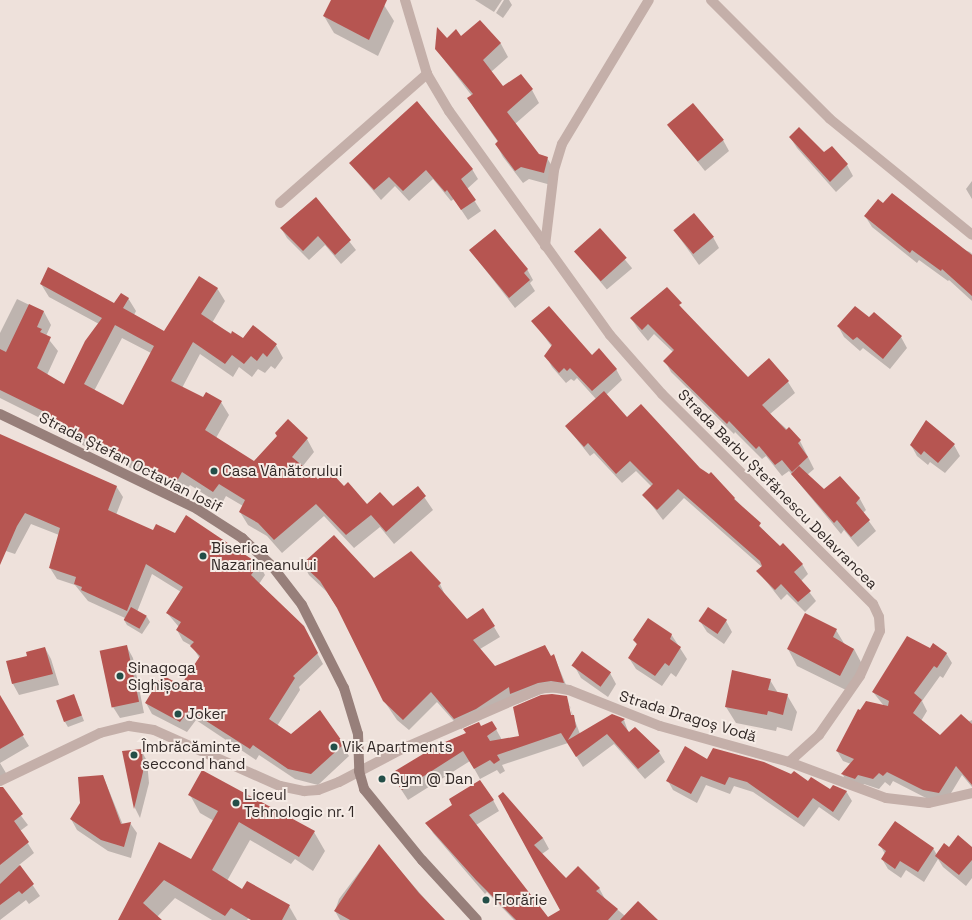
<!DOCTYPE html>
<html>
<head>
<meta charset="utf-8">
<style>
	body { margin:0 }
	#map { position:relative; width:972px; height:920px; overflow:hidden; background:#eee1db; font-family:"Space Grotesk",sans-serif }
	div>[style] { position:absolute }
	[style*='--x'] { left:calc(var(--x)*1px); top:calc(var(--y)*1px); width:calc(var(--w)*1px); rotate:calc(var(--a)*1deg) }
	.shadow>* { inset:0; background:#0003; transform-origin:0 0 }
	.building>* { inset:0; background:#b65551; transform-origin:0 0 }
	.street>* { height:10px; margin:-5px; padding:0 5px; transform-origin:5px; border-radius:5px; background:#c4afa9 }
	.secondary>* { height:10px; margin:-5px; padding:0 5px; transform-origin:5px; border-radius:5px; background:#977f7a }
	.dots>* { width:11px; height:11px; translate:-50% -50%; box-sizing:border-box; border:2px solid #f6ece6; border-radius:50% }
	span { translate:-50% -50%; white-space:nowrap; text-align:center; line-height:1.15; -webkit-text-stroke:4px #f6ece6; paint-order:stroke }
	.street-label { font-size:15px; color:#322927 }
	.poi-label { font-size:15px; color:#322927 }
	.left { translate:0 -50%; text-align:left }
</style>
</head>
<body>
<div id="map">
	<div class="shadow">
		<i style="clip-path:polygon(333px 0,375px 0,384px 5px,394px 21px,378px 56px,334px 33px,324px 16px)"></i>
		<i style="clip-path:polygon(475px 0,502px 0,494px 12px)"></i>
		<i style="clip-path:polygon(504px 0,509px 0,512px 5px,503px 18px,496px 13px)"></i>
		<i style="clip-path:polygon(480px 21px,501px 44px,508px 57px,491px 72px,503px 88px,532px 90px,539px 103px,515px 124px,538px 155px,547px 158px,555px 171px,551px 185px,529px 179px,523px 183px,503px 157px,496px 144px,498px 142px,476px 111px,468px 98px,472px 96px,436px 49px,447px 40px,461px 37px)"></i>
		<i style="clip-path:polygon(668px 125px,723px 140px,729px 151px,705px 171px)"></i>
		<i style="clip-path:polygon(790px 137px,847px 165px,853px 176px,836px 192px,797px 148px)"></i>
		<i style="clip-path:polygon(350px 163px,472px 169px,478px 179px,467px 189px,481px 211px,468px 220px,454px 199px,451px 201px,433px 179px,409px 201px,395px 186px,381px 200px)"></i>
		<i style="clip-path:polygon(972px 181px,972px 199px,966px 189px)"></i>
		<i style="clip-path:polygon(316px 199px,356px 250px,341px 264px,325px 245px,309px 260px,287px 238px,281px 228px)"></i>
		<i style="clip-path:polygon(865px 216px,970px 252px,972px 254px,972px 301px,949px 280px,948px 281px,919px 260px,917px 263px,872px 227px)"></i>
		<i style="left:600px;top:230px;width:50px;height:33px;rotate:50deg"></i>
		<i style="clip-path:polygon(674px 230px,713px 237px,719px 248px,699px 265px)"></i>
		<i style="clip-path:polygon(470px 250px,527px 269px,533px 280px,530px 283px,535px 291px,515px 308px)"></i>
		<i style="clip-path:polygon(evenodd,41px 284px,114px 304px,128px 298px,136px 311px,134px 315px,165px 332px,217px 288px,225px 301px,212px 323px,243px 340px,276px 345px,283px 358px,275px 369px,271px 366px,265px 373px,258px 369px,252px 377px,239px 367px,233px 377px,200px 354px,182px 388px,204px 398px,221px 402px,229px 415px,216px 438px,254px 462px,307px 439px,314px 452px,302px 467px,318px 480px,344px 488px,367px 505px,392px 507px,418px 488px,433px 510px,394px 544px,380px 527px,354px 548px,324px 516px,282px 553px,267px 536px,248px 525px,240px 512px,243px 506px,226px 496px,221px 505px,190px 485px,184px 493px,170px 487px,70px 439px,56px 430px,52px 424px,0 398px,0 333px,17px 299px,44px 312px,51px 325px,46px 336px,58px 351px,47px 375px,64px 386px,99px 324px,49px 297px,41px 284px,122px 338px,151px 353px,123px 406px,94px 391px,122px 338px)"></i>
		<i style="clip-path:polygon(667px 289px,687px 315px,747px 379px,769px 360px,788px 382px,795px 393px,770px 414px,800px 441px,814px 469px,807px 475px,824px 490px,840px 477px,860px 499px,866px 510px,863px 513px,876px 531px,858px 547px,844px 530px,841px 534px,789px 471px,782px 476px,766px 456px,762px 459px,735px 432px,734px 434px,671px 372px,665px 361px,673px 352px,654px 334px,648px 341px,638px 329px,631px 318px)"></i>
		<i style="clip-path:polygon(869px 319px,901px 337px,907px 348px,890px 369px,863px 348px,860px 351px,844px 337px,838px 326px)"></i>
		<i style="clip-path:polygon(533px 321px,616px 369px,622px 380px,606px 395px,627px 419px,699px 468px,734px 498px,780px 548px,802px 564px,808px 574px,801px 581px,816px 601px,805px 612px,787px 594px,781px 600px,758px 571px,762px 567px,684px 498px,663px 520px,644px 495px,652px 487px,636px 471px,622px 483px,594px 453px,590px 456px,566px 426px,596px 399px,577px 378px,574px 381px,571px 379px,566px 383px,552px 367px,546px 356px,552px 347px)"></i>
		<i style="clip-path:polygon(0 435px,116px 486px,123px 497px,116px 515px,154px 531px,176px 534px,259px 564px,265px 575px,259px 584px,309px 638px,323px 664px,299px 687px,300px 690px,277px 726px,291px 735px,319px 711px,349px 756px,318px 785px,295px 779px,259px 755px,256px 760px,196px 720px,187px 732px,152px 714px,146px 703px,181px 686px,200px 659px,192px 646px,183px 641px,177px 630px,179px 627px,167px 613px,181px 592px,152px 574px,137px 612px,147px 617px,150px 622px,142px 634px,127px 625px,124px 620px,125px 618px,88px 601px,75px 585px,57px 579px,50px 568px,59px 535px,31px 524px,15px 554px,0 549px)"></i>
		<i style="clip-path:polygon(911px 445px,954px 445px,960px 456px,945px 473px,930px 462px,928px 465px,917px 456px)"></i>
		<i style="clip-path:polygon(303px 564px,374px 579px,440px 584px,445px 595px,466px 620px,483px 609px,494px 627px,500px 637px,480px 649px,494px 667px,554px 656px,569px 692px,544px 693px,517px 704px,513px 698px,482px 719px,461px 729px,437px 702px,409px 730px,397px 720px,382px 698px,340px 612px,327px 592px,309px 575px)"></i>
		<i style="clip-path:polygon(700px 621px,726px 621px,732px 632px,724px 644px,707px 632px)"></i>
		<i style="clip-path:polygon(836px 630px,845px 645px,854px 649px,863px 666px,850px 692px,797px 666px,788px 649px)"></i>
		<i style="clip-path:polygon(671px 634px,687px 659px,676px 677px,671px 673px,662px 686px,636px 669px,629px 658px,637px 645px,635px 640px)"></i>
		<i style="clip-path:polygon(127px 647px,133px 658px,144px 713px,120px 718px,113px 707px,102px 652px)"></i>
		<i style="clip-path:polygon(45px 648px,51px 659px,59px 685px,19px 695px,13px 684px,8px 662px,28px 657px)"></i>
		<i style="clip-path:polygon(930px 649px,946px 653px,952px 663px,943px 678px,940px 676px,922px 701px,927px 711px,921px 721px,940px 736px,972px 720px,972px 787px,962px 775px,945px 803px,930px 800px,893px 781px,890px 786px,885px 782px,879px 789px,864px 784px,860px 789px,848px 785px,843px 775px,851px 764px,843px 761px,837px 751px,861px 711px,884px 706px,873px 692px)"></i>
		<i style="clip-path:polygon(575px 667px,610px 673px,616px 684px,608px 697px,581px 678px)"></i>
		<i style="clip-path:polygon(770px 680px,778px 693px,787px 695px,797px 712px,792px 731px,777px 727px,776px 731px,736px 723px,726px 707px)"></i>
		<i style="clip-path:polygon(74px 695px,84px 721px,68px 727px,65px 722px)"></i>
		<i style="clip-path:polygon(evenodd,566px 697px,580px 734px,612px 715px,624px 720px,629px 734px,635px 729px,659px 752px,665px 762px,645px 779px,614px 744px,583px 767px,568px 743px,502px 765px,505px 771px,500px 774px,497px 770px,480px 779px,470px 761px,408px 800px,391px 774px,492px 722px,502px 740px,520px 737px,566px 697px,568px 706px,570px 706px,573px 720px,568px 706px)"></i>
		<i style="clip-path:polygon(7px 710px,29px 746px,0 763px,9px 778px,0 784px,0 714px)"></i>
		<i style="clip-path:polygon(141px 750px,147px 761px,149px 783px,140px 818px,135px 808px,123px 752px)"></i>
		<i style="clip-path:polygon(708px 760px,808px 783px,830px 790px,846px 791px,852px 801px,839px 821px,819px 807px,804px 827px,753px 792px,734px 786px,730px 794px,706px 785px,697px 803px,673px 790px,668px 781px)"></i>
		<i style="clip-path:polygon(103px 776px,123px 825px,130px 823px,137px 833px,131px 858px,108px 851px,77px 830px,71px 819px)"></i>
		<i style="clip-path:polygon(0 788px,28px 825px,20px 831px,34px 853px,19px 865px,40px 896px,29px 904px,26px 900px,0 920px)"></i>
		<i style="clip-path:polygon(503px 794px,543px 838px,549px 849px,542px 854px,566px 879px,599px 888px,605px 899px,625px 916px,657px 920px,514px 920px,487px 892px,485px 894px,433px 833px,427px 823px,493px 800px,499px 811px,476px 825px,548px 918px,561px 910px)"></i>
		<i style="clip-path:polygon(190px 795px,314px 832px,325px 851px,313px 871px,295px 859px,291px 864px,250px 840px,227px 881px,255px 910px,247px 920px,212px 920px,175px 898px,157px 917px,160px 920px,119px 920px,160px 843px,191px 860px,214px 821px,200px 813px)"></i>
		<i style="clip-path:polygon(880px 845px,933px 848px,937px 855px,949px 848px,972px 848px,972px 878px,966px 886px,943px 867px,938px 859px,924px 882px,906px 870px,901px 878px,888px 869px,882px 859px,885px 854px)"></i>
		<i style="clip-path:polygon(379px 846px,438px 914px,441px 920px,340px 920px,335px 911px,339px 899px)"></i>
		<i style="clip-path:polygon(269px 894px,289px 906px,297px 920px,256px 920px)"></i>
	</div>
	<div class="building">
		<i style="clip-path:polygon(331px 0,387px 0,369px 40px,323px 16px)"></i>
		<i style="clip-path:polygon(480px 20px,501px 43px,483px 60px,503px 86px,521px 74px,533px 89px,507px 112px,539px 154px,548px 157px,544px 173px,521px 167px,515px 171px,495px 144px,498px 141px,467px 98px,473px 94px,435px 49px,437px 27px,447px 38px,456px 29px,461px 36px)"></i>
		<i style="clip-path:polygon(417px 101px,473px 169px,461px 179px,476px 200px,461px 210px,447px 190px,445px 192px,426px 170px,403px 191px,389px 177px,374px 190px,349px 163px)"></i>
		<i style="left:693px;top:103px;width:48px;height:34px;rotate:50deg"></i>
		<i style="clip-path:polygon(799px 127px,824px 152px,832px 146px,848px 164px,830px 182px,789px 137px)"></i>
		<i style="clip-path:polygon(892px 193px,972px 255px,972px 296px,942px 269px,941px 271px,912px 250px,910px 253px,864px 216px,878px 199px,883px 203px)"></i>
		<i style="clip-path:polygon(316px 197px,351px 240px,335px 255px,318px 236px,303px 251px,280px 228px)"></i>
		<i style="left:694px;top:213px;width:31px;height:27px;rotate:50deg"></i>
		<i style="left:600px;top:228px;width:40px;height:35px;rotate:48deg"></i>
		<i style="clip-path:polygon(495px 229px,528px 269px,524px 273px,530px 280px,509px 298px,469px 250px)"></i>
		<i style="clip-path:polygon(evenodd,48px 267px,114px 303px,121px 293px,129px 298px,123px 308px,164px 331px,199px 276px,218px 288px,201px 314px,231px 334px,232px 331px,243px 338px,253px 325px,277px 344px,267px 357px,263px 353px,257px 361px,251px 356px,244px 364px,232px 355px,225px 364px,193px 342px,171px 381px,203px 397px,206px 392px,222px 401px,205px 430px,254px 461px,277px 436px,275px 433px,288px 419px,308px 438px,292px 457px,318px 479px,328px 469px,344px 486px,348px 482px,367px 504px,380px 492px,393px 506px,418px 486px,426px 496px,386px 532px,371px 515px,346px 535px,316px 504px,274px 540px,258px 523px,239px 512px,245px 500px,219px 484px,213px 492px,182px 472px,177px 481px,162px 475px,94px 443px,47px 417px,49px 414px,0 390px,0 349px,6px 352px,29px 304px,44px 311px,37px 327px,42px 329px,40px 332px,51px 337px,37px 368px,64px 384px,85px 341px,102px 318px,40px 284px,48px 267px,115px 325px,154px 346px,123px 405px,84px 384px,115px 325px)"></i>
		<i style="clip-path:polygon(667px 287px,682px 303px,679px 305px,748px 377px,769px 358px,789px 381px,762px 405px,786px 430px,789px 427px,801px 440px,798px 443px,808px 457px,792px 472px,782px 460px,775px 465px,759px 446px,756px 449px,729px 421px,727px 424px,663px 361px,674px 350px,648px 324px,642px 330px,630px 318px)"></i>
		<i style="clip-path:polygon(549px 306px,592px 355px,599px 348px,617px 369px,592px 391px,570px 368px,567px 371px,564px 368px,559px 373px,544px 356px,552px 345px,531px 321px)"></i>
		<i style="clip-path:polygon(855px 306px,869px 317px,874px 312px,902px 336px,883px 359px,857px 337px,853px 340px,837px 326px)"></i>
		<i style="clip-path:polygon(604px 391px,627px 417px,641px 404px,700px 468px,709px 474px,711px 472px,735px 498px,734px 499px,761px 523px,759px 526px,780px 546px,783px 543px,803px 564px,794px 572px,811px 591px,798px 602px,781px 584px,775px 590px,756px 571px,762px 566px,760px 561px,678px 489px,657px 510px,642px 495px,653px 484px,630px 461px,616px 474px,588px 443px,584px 447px,565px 426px)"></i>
		<i style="clip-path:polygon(926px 420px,955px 444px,938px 463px,924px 451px,921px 455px,910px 445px)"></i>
		<i style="clip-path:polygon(0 434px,117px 486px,108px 510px,153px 530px,156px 524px,175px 533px,186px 515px,259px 564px,251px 575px,304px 626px,318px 653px,293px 676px,295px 678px,269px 719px,291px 734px,320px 710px,344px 744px,311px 774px,288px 769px,253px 745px,250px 749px,189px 710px,180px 722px,145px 703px,162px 675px,181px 685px,200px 656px,190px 646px,194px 642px,176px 630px,181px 622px,166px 613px,183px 587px,146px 564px,127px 611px,81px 590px,82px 587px,74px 584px,76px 577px,49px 568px,60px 528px,25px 513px,17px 526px,0 565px)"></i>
		<i style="clip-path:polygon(799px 466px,824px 489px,840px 476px,860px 498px,856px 503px,870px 520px,851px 537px,837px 520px,834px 523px,791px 474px)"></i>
		<i style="clip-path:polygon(334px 535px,374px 578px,411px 551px,441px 583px,438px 586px,467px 619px,483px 608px,495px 626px,473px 640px,495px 666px,545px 645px,551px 656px,554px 654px,564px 683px,551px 681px,538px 683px,510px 694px,509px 687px,476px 709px,454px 719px,431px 692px,403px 720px,383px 701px,337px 608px,320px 581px,302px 564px)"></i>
		<i style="left:131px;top:607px;width:18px;height:15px;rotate:29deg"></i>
		<i style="left:708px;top:607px;width:23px;height:17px;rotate:34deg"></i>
		<i style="clip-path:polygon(805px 613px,837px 629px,833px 637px,854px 649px,840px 676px,787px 649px)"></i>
		<i style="clip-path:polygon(648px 618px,672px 634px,670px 639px,681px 647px,669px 666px,665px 663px,655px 676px,628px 658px,637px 644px,633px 640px)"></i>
		<i style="clip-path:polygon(907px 636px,930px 648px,933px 643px,947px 653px,937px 668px,934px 666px,914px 693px,922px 700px,913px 713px,940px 735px,961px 714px,972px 724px,972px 785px,956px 766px,939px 793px,923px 790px,887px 772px,883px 776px,879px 773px,873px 779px,858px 775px,855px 779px,841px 774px,854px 759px,836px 751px,858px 709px,860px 710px,866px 701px,888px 706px,889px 701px,872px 692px)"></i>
		<i style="left:127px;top:645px;width:58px;height:28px;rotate:78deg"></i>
		<i style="clip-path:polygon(45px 647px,53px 674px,12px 684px,6px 661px,27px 656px,26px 652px)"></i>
		<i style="left:582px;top:651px;width:36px;height:18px;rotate:36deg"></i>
		<i style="clip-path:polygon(732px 670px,771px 679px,768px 690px,788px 694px,783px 715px,768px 711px,767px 715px,725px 707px)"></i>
		<i style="left:74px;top:694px;width:23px;height:19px;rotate:70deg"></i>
		<i style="clip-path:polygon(552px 694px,567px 696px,571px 715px,574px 715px,576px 727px,568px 740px,612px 714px,625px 719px,621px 722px,629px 732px,635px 727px,660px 751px,638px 769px,607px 734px,576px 757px,561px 733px,497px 755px,500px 760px,494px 764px,490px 760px,474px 769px,463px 751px,402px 790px,390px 774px,438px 745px,466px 733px,463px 729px,479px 722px,481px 726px,492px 721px,497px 729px,487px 736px,490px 741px,519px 736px,513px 707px,541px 695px)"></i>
		<i style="clip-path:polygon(0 695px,24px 735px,0 749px)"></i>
		<i style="clip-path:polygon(685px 746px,707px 759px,713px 748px,764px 762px,791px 774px,794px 771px,808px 781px,811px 777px,830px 789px,833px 785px,847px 791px,833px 812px,813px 798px,798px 818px,747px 782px,729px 777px,725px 785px,701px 776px,691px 794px,666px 781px)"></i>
		<i style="clip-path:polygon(142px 749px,143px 772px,134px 809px,122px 751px)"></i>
		<i style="clip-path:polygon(202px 770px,315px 831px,299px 857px,239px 822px,212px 870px,242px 889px,247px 881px,290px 905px,282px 920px,251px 920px,231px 908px,225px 916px,164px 880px,143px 903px,162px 920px,118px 920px,159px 842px,191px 859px,218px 811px,188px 795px)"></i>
		<i style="clip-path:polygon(103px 775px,121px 824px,131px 822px,124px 847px,101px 840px,70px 819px,80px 803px,78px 777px)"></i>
		<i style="clip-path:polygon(480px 780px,494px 800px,469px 815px,548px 917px,560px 910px,498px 796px,503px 792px,543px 838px,534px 845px,566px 878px,578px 866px,600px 888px,596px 891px,618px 909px,608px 920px,516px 920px,476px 880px,425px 823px,452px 805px,449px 799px)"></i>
		<i style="clip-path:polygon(0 787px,3px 787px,23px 814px,14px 821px,29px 842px,0 865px)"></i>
		<i style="clip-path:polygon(895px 821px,934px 848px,918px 872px,900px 861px,895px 869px,881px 859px,886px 851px,878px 845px)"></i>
		<i style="clip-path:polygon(958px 835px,972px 847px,972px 860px,959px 875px,935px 856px,944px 843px,949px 847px)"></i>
		<i style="clip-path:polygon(379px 844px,419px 893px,445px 920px,350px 920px,334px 911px)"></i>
		<i style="clip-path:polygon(20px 865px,34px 884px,22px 894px,19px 891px,0 905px,0 884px)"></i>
		<i style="clip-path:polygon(638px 901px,658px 920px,620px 920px)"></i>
	</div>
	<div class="street">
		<i style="--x:405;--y:0;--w:77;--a:73.4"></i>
		<i style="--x:427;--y:74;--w:43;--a:59.3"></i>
		<i style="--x:449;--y:111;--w:276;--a:54.3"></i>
		<i style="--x:610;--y:335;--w:79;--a:48.6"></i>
		<i style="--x:662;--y:394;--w:298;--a:44.9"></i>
		<i style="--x:873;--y:604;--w:14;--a:65"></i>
		<i style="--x:879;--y:617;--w:14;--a:86"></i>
		<i style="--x:880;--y:631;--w:49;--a:114"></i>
		<i style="--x:860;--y:676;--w:72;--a:124.8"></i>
		<i style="--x:819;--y:735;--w:40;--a:138"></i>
		<i style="--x:711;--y:0;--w:168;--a:45"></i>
		<i style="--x:830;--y:119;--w:183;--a:39.2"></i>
		<i style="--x:280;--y:203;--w:196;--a:-41.3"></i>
		<i style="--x:545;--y:246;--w:77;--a:-83.2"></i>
		<i style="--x:554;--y:170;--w:27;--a:-73"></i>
		<i style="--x:562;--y:144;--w:168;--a:-58.9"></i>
		<i style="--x:0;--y:781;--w:111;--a:-25.6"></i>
		<i style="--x:100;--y:733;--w:30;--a:-14"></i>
		<i style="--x:129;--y:726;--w:25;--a:9"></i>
		<i style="--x:154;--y:730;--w:138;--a:24"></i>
		<i style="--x:280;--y:786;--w:25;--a:12"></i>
		<i style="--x:304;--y:791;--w:14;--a:-4"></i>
		<i style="--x:318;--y:790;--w:22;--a:-21"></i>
		<i style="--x:339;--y:782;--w:73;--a:-27.6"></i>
		<i style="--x:404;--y:748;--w:147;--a:-23.6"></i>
		<i style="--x:539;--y:689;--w:13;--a:-9"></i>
		<i style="--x:552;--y:687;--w:17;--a:10"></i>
		<i style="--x:569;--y:690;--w:98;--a:21.6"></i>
		<i style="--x:660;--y:726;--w:134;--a:15.6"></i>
		<i style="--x:789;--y:762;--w:103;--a:20.4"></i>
		<i style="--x:886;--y:798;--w:43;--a:6.6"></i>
		<i style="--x:929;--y:803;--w:44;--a:-13.1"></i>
	</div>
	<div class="secondary">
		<i style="--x:0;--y:414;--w:219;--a:25.7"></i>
		<i style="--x:197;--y:509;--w:54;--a:32.8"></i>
		<i style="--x:242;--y:538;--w:41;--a:43"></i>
		<i style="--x:272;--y:566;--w:49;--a:52.4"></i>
		<i style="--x:302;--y:605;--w:93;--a:63.2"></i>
		<i style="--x:344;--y:688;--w:48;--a:73.1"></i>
		<i style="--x:358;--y:734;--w:37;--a:88"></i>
		<i style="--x:359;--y:771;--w:19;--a:74"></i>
		<i style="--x:364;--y:789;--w:92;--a:50.8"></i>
		<i style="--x:422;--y:860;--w:81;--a:47.5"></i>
	</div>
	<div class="dots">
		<i style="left:214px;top:471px;background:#234e48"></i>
		<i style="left:203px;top:556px;background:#234e48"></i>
		<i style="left:120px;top:676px;background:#234e48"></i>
		<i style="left:178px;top:714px;background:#234e48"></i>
		<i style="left:334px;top:747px;background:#234e48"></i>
		<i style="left:134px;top:755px;background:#234e48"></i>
		<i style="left:382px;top:779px;background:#234e48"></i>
		<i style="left:236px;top:803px;background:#234e48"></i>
		<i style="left:486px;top:900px;background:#234e48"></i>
	</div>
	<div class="street-label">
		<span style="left:131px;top:462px;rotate:27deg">Strada Ștefan Octavian Iosif</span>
		<span style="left:778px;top:489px;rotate:45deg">Strada Barbu Ștefănescu Delavrancea</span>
		<span style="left:688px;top:716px;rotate:17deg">Strada Dragoș Vodă</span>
	</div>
	<div class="poi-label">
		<span class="left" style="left:222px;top:471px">Casa Vânătorului</span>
		<span class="left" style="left:211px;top:556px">Biserica<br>Nazarineanului</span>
		<span class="left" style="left:128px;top:676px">Sinagoga<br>Sighișoara</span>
		<span class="left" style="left:186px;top:714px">Joker</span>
		<span class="left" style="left:142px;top:755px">Îmbrăcăminte<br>seccond hand</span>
		<span class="left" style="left:342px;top:747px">Vik Apartments</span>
		<span class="left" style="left:390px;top:779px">Gym @ Dan</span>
		<span class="left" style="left:244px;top:803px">Liceul<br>Tehnologic nr. 1</span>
		<span class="left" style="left:494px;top:900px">Florărie</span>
	</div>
</div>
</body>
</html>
